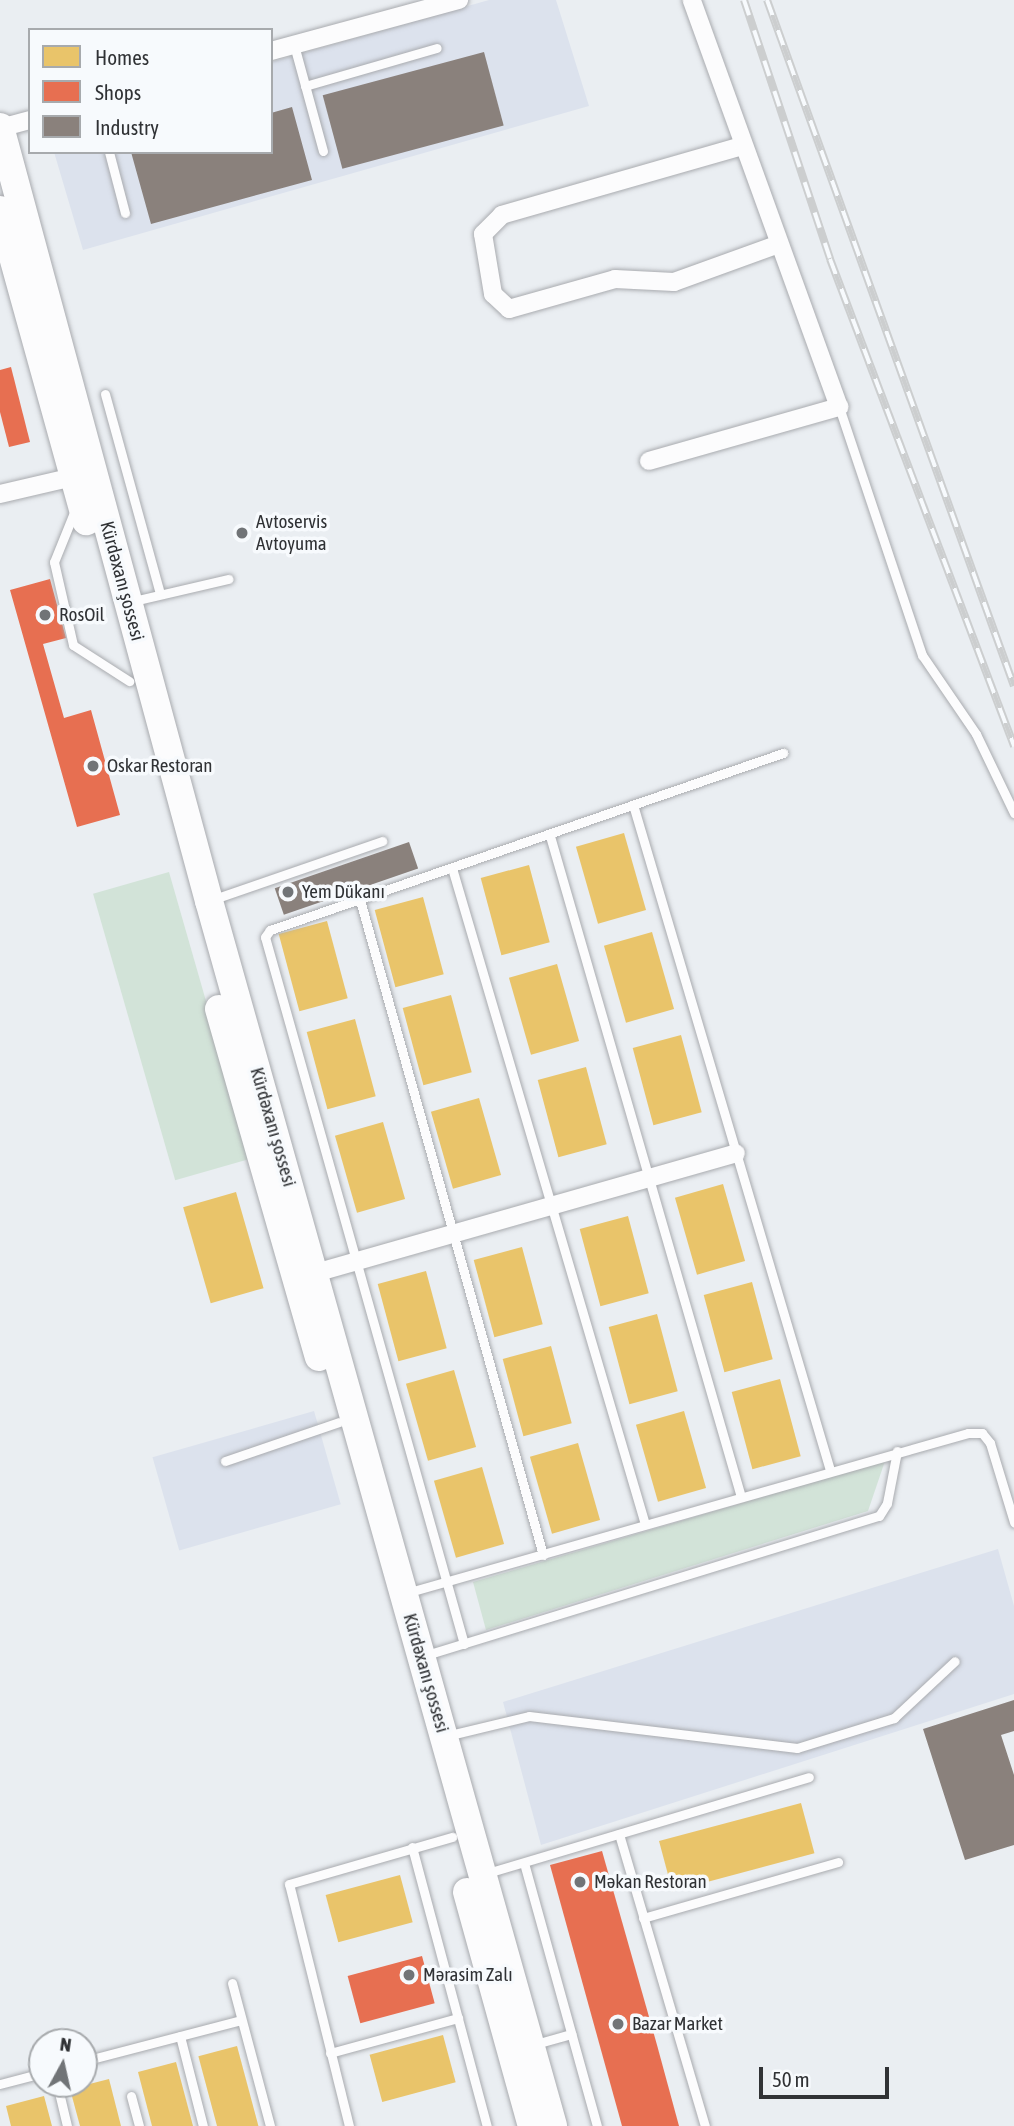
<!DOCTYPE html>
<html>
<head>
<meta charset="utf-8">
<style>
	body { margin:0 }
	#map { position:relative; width:1014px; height:2126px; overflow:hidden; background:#eaeef2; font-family:"Asap Condensed",sans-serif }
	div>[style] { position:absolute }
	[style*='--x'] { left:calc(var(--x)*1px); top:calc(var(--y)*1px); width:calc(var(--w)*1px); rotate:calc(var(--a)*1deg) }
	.built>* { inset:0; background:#dce2ed; transform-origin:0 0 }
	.green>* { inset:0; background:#d2e3d8; transform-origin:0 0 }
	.homes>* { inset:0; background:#e9c46a; transform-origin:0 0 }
	.shops>* { inset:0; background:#e76f51; transform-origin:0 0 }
	.industry>* { inset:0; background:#8a817c; transform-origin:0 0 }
	.roads { filter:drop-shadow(0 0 2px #a9abaf) drop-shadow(0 0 2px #a9abaf) }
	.lane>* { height:9px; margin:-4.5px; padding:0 4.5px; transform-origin:4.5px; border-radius:4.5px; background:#fcfcfd }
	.street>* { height:18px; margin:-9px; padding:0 9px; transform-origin:9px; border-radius:9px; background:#fcfcfd }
	.primary>* { height:28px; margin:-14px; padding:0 14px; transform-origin:14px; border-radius:14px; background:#fcfcfd }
	.rail>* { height:8px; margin-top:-4px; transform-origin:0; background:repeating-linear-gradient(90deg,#f7fafd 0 16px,#cccecf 0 32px); box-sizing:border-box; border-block:2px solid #cccecf }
	.dots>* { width:19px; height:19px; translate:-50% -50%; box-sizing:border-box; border:4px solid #f7fafd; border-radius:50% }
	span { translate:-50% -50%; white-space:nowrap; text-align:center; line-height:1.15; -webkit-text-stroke:7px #f7fafd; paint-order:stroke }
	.poi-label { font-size:19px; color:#303235 }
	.left { translate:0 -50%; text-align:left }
	.street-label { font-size:19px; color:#303235 }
	.legend { position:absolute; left:28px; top:28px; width:245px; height:126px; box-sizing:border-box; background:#f7fafd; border:2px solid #a7aaad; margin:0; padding:9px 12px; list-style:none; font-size:21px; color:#303235 }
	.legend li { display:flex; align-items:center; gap:14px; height:35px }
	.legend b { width:35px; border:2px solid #a7aaad }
	.north { position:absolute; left:28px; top:2028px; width:70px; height:70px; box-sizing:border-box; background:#f7fafd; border:2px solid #a7aaad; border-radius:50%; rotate:8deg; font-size:19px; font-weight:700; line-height:28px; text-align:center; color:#303235 }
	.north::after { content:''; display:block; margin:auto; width:24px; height:32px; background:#717477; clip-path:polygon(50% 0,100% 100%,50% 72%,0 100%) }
	.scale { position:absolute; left:759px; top:2067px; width:130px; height:32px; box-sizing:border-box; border:4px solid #303235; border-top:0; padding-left:9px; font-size:21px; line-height:24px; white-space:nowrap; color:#303235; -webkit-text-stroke:5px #f7fafd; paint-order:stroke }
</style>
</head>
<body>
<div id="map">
	<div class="built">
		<i style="clip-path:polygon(489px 0,556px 0,589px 106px,83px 250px,54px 152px,271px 152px,271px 62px)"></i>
		<i style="left:314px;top:1411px;width:97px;height:168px;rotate:74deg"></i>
		<i style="clip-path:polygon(998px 1549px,1014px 1606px,1014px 1694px,541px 1845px,503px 1702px)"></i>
	</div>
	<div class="green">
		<i style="left:169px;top:872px;width:298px;height:79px;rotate:74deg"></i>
		<i style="clip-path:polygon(885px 1461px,868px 1511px,486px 1630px,473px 1582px)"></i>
	</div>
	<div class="homes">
		<i style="left:624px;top:833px;width:80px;height:50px;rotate:74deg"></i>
		<i style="left:529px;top:865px;width:80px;height:50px;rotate:75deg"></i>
		<i style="left:423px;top:897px;width:80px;height:50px;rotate:75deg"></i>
		<i style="left:327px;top:921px;width:80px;height:50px;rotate:75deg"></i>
		<i style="left:652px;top:932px;width:80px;height:50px;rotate:74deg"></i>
		<i style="left:557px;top:964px;width:80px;height:50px;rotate:74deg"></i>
		<i style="left:451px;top:995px;width:80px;height:50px;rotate:75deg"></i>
		<i style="left:355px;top:1019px;width:80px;height:50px;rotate:75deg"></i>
		<i style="left:681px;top:1035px;width:80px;height:50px;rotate:75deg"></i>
		<i style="left:586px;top:1067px;width:80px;height:50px;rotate:75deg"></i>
		<i style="left:479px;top:1098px;width:80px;height:50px;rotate:74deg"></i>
		<i style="left:383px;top:1122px;width:80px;height:50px;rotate:74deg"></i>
		<i style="left:723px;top:1184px;width:80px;height:50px;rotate:74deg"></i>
		<i style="left:236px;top:1192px;width:100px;height:55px;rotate:74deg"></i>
		<i style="left:628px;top:1216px;width:80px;height:50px;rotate:75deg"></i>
		<i style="left:522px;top:1247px;width:80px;height:50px;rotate:75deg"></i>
		<i style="left:426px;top:1271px;width:80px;height:50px;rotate:75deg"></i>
		<i style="left:752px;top:1282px;width:80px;height:50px;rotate:75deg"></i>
		<i style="left:657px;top:1314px;width:80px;height:50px;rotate:75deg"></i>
		<i style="left:551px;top:1346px;width:80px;height:50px;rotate:75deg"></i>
		<i style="left:454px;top:1370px;width:80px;height:50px;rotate:74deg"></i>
		<i style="left:780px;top:1379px;width:80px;height:50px;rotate:75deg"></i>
		<i style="left:684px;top:1411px;width:80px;height:50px;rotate:74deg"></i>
		<i style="left:578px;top:1443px;width:80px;height:50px;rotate:74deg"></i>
		<i style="left:482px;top:1467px;width:80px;height:50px;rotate:74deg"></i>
		<i style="left:801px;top:1803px;width:52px;height:147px;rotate:75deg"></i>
		<i style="left:400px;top:1875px;width:49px;height:77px;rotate:75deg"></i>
		<i style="left:443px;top:2035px;width:49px;height:76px;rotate:75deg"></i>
		<i style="left:237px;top:2046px;width:83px;height:40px;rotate:75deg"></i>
		<i style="clip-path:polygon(176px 2062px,193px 2126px,152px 2126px,138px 2072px)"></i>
		<i style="clip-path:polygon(109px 2079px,121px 2126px,80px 2126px,70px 2089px)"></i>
		<i style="clip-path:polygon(44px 2096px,52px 2126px,11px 2126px,6px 2106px)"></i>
	</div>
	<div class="shops">
		<i style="clip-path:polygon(11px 367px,30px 442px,9px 447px,0 412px,0 370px)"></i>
		<i style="clip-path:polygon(50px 579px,66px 638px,43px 644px,64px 718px,91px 710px,120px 815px,77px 827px,10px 590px)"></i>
		<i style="clip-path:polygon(602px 1851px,657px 2045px,679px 2126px,622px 2126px,588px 2003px,550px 1865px)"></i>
		<i style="left:422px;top:1956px;width:49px;height:77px;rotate:75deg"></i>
	</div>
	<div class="industry">
		<i style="left:484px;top:52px;width:76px;height:167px;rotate:75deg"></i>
		<i style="clip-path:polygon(292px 107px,312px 180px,151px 224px,131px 152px,271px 152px,271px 113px)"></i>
		<i style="left:409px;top:842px;width:28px;height:142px;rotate:71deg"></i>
		<i style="clip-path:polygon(1014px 1700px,1014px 1731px,1001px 1735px,1014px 1775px,1014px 1845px,965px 1860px,923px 1729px)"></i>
	</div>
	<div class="roads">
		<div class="lane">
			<i style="--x:294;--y:45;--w:110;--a:74.7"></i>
			<i style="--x:305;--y:86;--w:137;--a:-16.1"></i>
			<i style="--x:109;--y:152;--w:63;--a:75.3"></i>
			<i style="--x:105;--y:394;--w:207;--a:74.6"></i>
			<i style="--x:839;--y:407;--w:262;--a:71.5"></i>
			<i style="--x:922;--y:655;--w:96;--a:55.6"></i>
			<i style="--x:976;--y:734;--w:88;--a:64.3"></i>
			<i style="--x:75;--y:510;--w:56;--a:112"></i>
			<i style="--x:54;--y:562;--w:85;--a:77.1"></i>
			<i style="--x:73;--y:645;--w:67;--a:32.7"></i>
			<i style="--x:133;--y:601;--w:98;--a:-13"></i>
			<i style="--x:634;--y:808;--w:690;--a:73.51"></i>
			<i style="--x:550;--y:836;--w:688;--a:73.88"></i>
			<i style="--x:452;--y:868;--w:684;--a:73.61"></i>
			<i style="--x:214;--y:899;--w:178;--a:-19"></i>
			<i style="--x:360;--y:900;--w:680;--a:74.39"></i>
			<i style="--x:225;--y:1461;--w:120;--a:-18.9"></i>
			<i style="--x:406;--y:1593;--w:584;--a:-15.89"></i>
			<i style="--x:968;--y:1433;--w:14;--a:0"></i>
			<i style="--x:982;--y:1433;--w:13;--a:51"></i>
			<i style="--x:990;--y:1443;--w:83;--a:73.1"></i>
			<i style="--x:464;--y:1644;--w:734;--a:-105.72"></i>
			<i style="--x:265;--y:937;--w:9;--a:-54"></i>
			<i style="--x:270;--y:930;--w:543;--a:-19.04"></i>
			<i style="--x:423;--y:1656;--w:477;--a:-17.1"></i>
			<i style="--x:879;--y:1516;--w:15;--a:-58"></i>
			<i style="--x:887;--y:1503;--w:53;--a:-79.1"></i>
			<i style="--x:446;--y:1736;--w:85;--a:-13.5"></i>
			<i style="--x:529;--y:1716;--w:270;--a:6.8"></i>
			<i style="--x:797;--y:1748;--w:102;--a:-17.2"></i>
			<i style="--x:894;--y:1718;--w:83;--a:-43.1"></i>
			<i style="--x:619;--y:1834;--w:304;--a:73.6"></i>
			<i style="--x:412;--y:1847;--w:289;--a:75"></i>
			<i style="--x:524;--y:1863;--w:273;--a:74.5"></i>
			<i style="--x:484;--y:1874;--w:339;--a:-16.6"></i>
			<i style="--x:643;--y:1918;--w:203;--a:-16"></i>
			<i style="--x:232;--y:1983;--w:148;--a:75.1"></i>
			<i style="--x:180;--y:2036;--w:93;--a:75.7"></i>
			<i style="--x:532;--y:2045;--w:41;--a:-15.8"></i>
			<i style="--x:330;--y:2053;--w:133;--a:-15.3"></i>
			<i style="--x:84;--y:2061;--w:162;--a:-14.6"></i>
			<i style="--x:0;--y:2084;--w:43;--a:-14.7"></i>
			<i style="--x:57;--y:2084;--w:43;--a:76.6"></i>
			<i style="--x:131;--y:2096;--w:31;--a:75"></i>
			<i style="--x:349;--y:2126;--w:249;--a:-103.9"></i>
			<i style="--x:289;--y:1884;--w:170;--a:-16.1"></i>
		</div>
		<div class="street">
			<i style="--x:271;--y:51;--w:195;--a:-15.2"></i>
			<i style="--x:0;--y:128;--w:31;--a:-15"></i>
			<i style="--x:742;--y:146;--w:250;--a:164"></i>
			<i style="--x:502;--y:215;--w:27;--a:135"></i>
			<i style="--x:483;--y:234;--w:61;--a:80.5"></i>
			<i style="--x:493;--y:294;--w:22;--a:43"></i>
			<i style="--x:509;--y:309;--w:110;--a:-15.8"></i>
			<i style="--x:615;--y:279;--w:59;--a:2.9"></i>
			<i style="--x:674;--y:282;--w:112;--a:-19.9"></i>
			<i style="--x:649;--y:461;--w:198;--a:-15.9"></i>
			<i style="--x:839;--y:407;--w:433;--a:-109.9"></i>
			<i style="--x:0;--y:494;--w:75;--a:-13.1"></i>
			<i style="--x:305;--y:1276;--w:448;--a:-15.9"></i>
		</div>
		<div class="primary">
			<i style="--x:0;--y:127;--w:802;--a:74.89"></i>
			<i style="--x:209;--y:901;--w:1272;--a:74.31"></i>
			<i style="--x:0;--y:210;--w:323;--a:74.5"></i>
			<i style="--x:219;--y:1009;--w:362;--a:74"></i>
			<i style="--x:467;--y:1892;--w:243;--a:74.5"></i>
		</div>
	</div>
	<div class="rail">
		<i style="--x:744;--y:0;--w:273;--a:71.6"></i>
		<i style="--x:830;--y:259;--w:521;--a:69.3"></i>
		<i style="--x:767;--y:0;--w:729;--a:70.2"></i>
	</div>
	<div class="dots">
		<i style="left:242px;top:533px;background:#717477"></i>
		<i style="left:45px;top:615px;background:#717477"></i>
		<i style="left:93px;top:766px;background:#717477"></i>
		<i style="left:288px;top:892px;background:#717477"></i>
		<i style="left:580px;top:1882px;background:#717477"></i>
		<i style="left:409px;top:1975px;background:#717477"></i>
		<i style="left:618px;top:2024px;background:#717477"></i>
	</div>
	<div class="poi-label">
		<span class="left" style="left:256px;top:533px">Avtoservis<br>Avtoyuma</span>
		<span class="left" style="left:59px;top:615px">RosOil</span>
		<span class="left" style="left:107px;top:766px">Oskar Restoran</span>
		<span class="left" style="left:302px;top:892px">Yem Dükanı</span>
		<span class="left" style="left:594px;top:1882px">Məkan Restoran</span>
		<span class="left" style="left:423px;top:1975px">Mərasim Zalı</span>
		<span class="left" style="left:632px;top:2024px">Bazar Market</span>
	</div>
	<div class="street-label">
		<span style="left:122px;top:581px;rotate:75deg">Kürdəxanı şossesi</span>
		<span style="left:273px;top:1127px;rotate:74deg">Kürdəxanı şossesi</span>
		<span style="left:426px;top:1673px;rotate:74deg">Kürdəxanı şossesi</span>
	</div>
	<ul class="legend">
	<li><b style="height:19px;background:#e9c46a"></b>Homes</li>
	<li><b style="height:19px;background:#e76f51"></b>Shops</li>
	<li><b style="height:19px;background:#8a817c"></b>Industry</li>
	</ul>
	<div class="north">N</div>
	<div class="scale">50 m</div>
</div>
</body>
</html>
